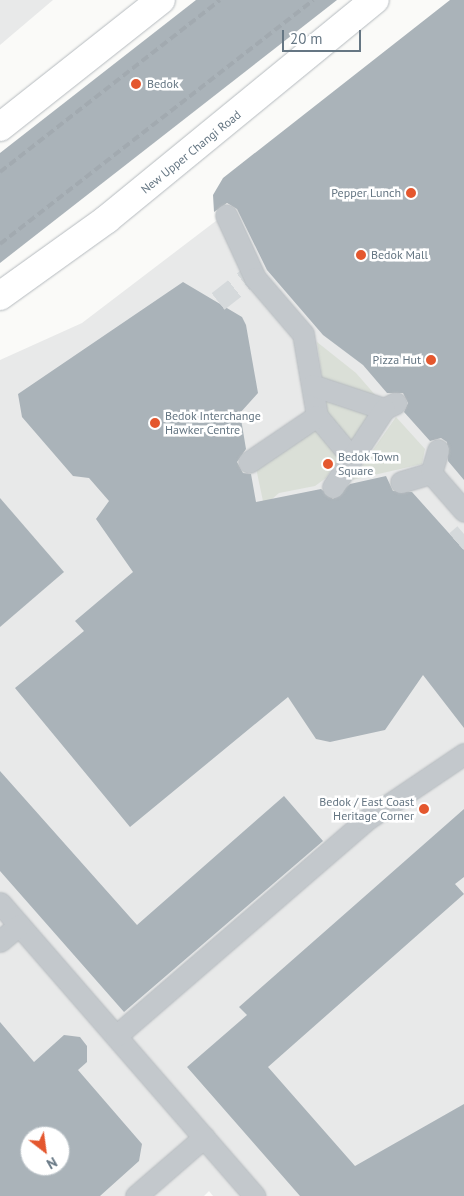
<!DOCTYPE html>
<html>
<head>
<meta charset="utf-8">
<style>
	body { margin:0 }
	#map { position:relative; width:464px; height:1196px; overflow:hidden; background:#fafaf8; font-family:"PT Sans",sans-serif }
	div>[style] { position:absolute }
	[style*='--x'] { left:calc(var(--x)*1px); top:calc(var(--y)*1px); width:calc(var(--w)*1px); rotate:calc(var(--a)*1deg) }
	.built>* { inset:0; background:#e8e9e9 }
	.green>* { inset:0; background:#dadfd7 }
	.building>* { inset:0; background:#aab3b9 }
	.pedestrian-tunnel>* { height:21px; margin-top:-10.5px; transform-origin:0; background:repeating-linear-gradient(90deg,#d5d9db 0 21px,transparent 0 32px) }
	.roads { filter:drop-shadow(0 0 1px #b5babe) drop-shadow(0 0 1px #b5babe) }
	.pedestrian>* { height:21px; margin:-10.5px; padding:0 10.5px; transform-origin:10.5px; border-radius:10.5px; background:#c3c8cc }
	.primary>* { height:28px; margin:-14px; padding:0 14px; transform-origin:14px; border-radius:14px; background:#fff }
	.rail>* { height:4px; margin-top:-2px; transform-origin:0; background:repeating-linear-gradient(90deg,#a2aab0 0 8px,transparent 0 12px) }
	.dots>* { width:14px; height:14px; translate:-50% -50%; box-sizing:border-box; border:2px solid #fff; border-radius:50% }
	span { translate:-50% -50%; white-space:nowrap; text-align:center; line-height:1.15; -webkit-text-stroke:5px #fff; paint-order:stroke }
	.poi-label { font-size:12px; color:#657683 }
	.left { translate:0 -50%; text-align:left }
	.right { translate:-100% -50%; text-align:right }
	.street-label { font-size:12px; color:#657683 }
	.north { position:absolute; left:20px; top:1126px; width:50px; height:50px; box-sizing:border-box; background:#fff; border:1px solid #c1c8cd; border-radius:50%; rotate:150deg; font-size:14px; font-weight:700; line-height:20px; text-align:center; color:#657683 }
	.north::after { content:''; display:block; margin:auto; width:18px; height:22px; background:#e4572e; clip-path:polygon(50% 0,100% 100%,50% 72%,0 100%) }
	.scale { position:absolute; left:282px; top:30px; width:79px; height:22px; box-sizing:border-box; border:2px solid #657683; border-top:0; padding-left:6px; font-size:15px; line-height:18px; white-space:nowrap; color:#657683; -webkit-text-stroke:4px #fff; paint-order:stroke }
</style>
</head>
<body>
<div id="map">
	<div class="built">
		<i style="clip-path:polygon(0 0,53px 0,0 45px)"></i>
		<i style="clip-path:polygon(evenodd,464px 11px,464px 1196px,213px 1196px,209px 1191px,204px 1196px,0 1196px,0 360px,82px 323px,225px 214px,224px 210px,261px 190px,464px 11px,30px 1136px,60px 1136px,60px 1166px,30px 1166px,30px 1136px)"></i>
	</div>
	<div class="green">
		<i style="clip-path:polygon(317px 342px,356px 373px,377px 397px,322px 378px)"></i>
		<i style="clip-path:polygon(323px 398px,371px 415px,351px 442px,325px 411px)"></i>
		<i style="clip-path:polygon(396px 417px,425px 449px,422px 464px,352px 480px)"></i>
		<i style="clip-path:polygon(316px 426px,339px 459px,326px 478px,315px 486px,279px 493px,264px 506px,256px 468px)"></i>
	</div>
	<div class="building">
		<i style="clip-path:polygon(196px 0,337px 0,0 263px,0 153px)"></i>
		<i style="clip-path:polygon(450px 0,464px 0,464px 480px,448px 461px,447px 442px,441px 438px,430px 441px,404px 412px,408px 403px,403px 393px,387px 393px,363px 365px,323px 335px,267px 270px,237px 209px,227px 203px,214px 212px,213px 195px,223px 178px)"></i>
		<i style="clip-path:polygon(183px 282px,242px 317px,246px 325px,258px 393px,240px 413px,246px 449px,237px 462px,243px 473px,251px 474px,256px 502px,321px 489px,333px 499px,350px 484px,386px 476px,393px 491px,412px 492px,464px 550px,464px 728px,423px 675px,385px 730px,330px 742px,316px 739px,288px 697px,130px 827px,15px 688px,84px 631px,75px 621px,133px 572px,96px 519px,109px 501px,89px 478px,73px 476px,22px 417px,18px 394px)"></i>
		<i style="clip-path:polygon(0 498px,64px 572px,0 627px)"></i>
		<i style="clip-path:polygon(0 771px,137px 925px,284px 796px,323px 841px,124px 1012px,0 871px)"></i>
		<i style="clip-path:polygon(464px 809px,464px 877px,455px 884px,464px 894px,268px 1067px,355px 1166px,464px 1104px,464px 1196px,300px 1196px,187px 1067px,247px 1015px,239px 1007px)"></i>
		<i style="clip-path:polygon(evenodd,0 1022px,34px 1062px,64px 1035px,80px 1037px,87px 1046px,87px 1062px,78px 1070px,142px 1144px,139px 1161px,100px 1196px,0 1196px,0 1022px,30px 1136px,60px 1136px,60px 1166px,30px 1166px,30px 1136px)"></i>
	</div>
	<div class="pedestrian-tunnel">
		<i style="--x:218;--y:301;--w:58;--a:-38"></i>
		<i style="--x:456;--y:541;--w:11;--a:-41"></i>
	</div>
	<div class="roads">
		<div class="pedestrian">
			<i style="--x:226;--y:215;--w:69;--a:65.3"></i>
			<i style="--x:255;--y:278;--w:74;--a:49.4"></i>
			<i style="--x:303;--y:334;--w:83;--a:80.3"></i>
			<i style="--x:317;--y:416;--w:55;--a:50.2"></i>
			<i style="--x:312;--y:385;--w:76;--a:18.4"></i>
			<i style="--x:384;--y:409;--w:13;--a:-27"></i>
			<i style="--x:249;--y:462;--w:82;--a:-34.1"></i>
			<i style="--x:431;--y:473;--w:50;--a:49"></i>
			<i style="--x:401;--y:482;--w:31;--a:-17"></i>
			<i style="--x:431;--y:473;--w:24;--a:-73"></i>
			<i style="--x:333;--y:487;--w:93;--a:-56.8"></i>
			<i style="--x:0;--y:903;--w:388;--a:49"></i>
			<i style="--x:0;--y:941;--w:25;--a:-40"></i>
			<i style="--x:116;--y:1036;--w:330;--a:-40.8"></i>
			<i style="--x:366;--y:820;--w:118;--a:-34"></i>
			<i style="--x:136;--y:1196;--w:90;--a:-40.9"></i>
		</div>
		<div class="primary">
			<i style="--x:0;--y:127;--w:205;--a:-38.3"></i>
			<i style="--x:0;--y:296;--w:132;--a:-35.7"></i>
			<i style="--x:107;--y:219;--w:346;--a:-39.3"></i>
		</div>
	</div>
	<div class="rail">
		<i style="--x:0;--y:172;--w:279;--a:-38"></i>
		<i style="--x:0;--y:244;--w:397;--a:-37.9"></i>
	</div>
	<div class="dots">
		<i style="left:136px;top:84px;background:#e4572e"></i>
		<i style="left:411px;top:193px;background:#e4572e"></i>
		<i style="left:361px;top:255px;background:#e4572e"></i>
		<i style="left:431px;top:360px;background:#e4572e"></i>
		<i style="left:155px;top:423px;background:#e4572e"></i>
		<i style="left:328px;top:464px;background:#e4572e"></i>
		<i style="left:424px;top:809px;background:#e4572e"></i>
	</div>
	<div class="poi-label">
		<span class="left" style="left:147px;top:84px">Bedok</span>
		<span class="right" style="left:401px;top:193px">Pepper Lunch</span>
		<span class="left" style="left:371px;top:255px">Bedok Mall</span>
		<span class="right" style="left:421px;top:360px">Pizza Hut</span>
		<span class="left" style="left:165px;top:423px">Bedok Interchange<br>Hawker Centre</span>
		<span class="left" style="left:338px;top:464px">Bedok Town<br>Square</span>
		<span class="right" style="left:414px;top:809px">Bedok / East Coast<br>Heritage Corner</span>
	</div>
	<div class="street-label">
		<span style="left:191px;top:152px;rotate:-39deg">New Upper Changi Road</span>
	</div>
	<div class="north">N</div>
	<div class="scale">20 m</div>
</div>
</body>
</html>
